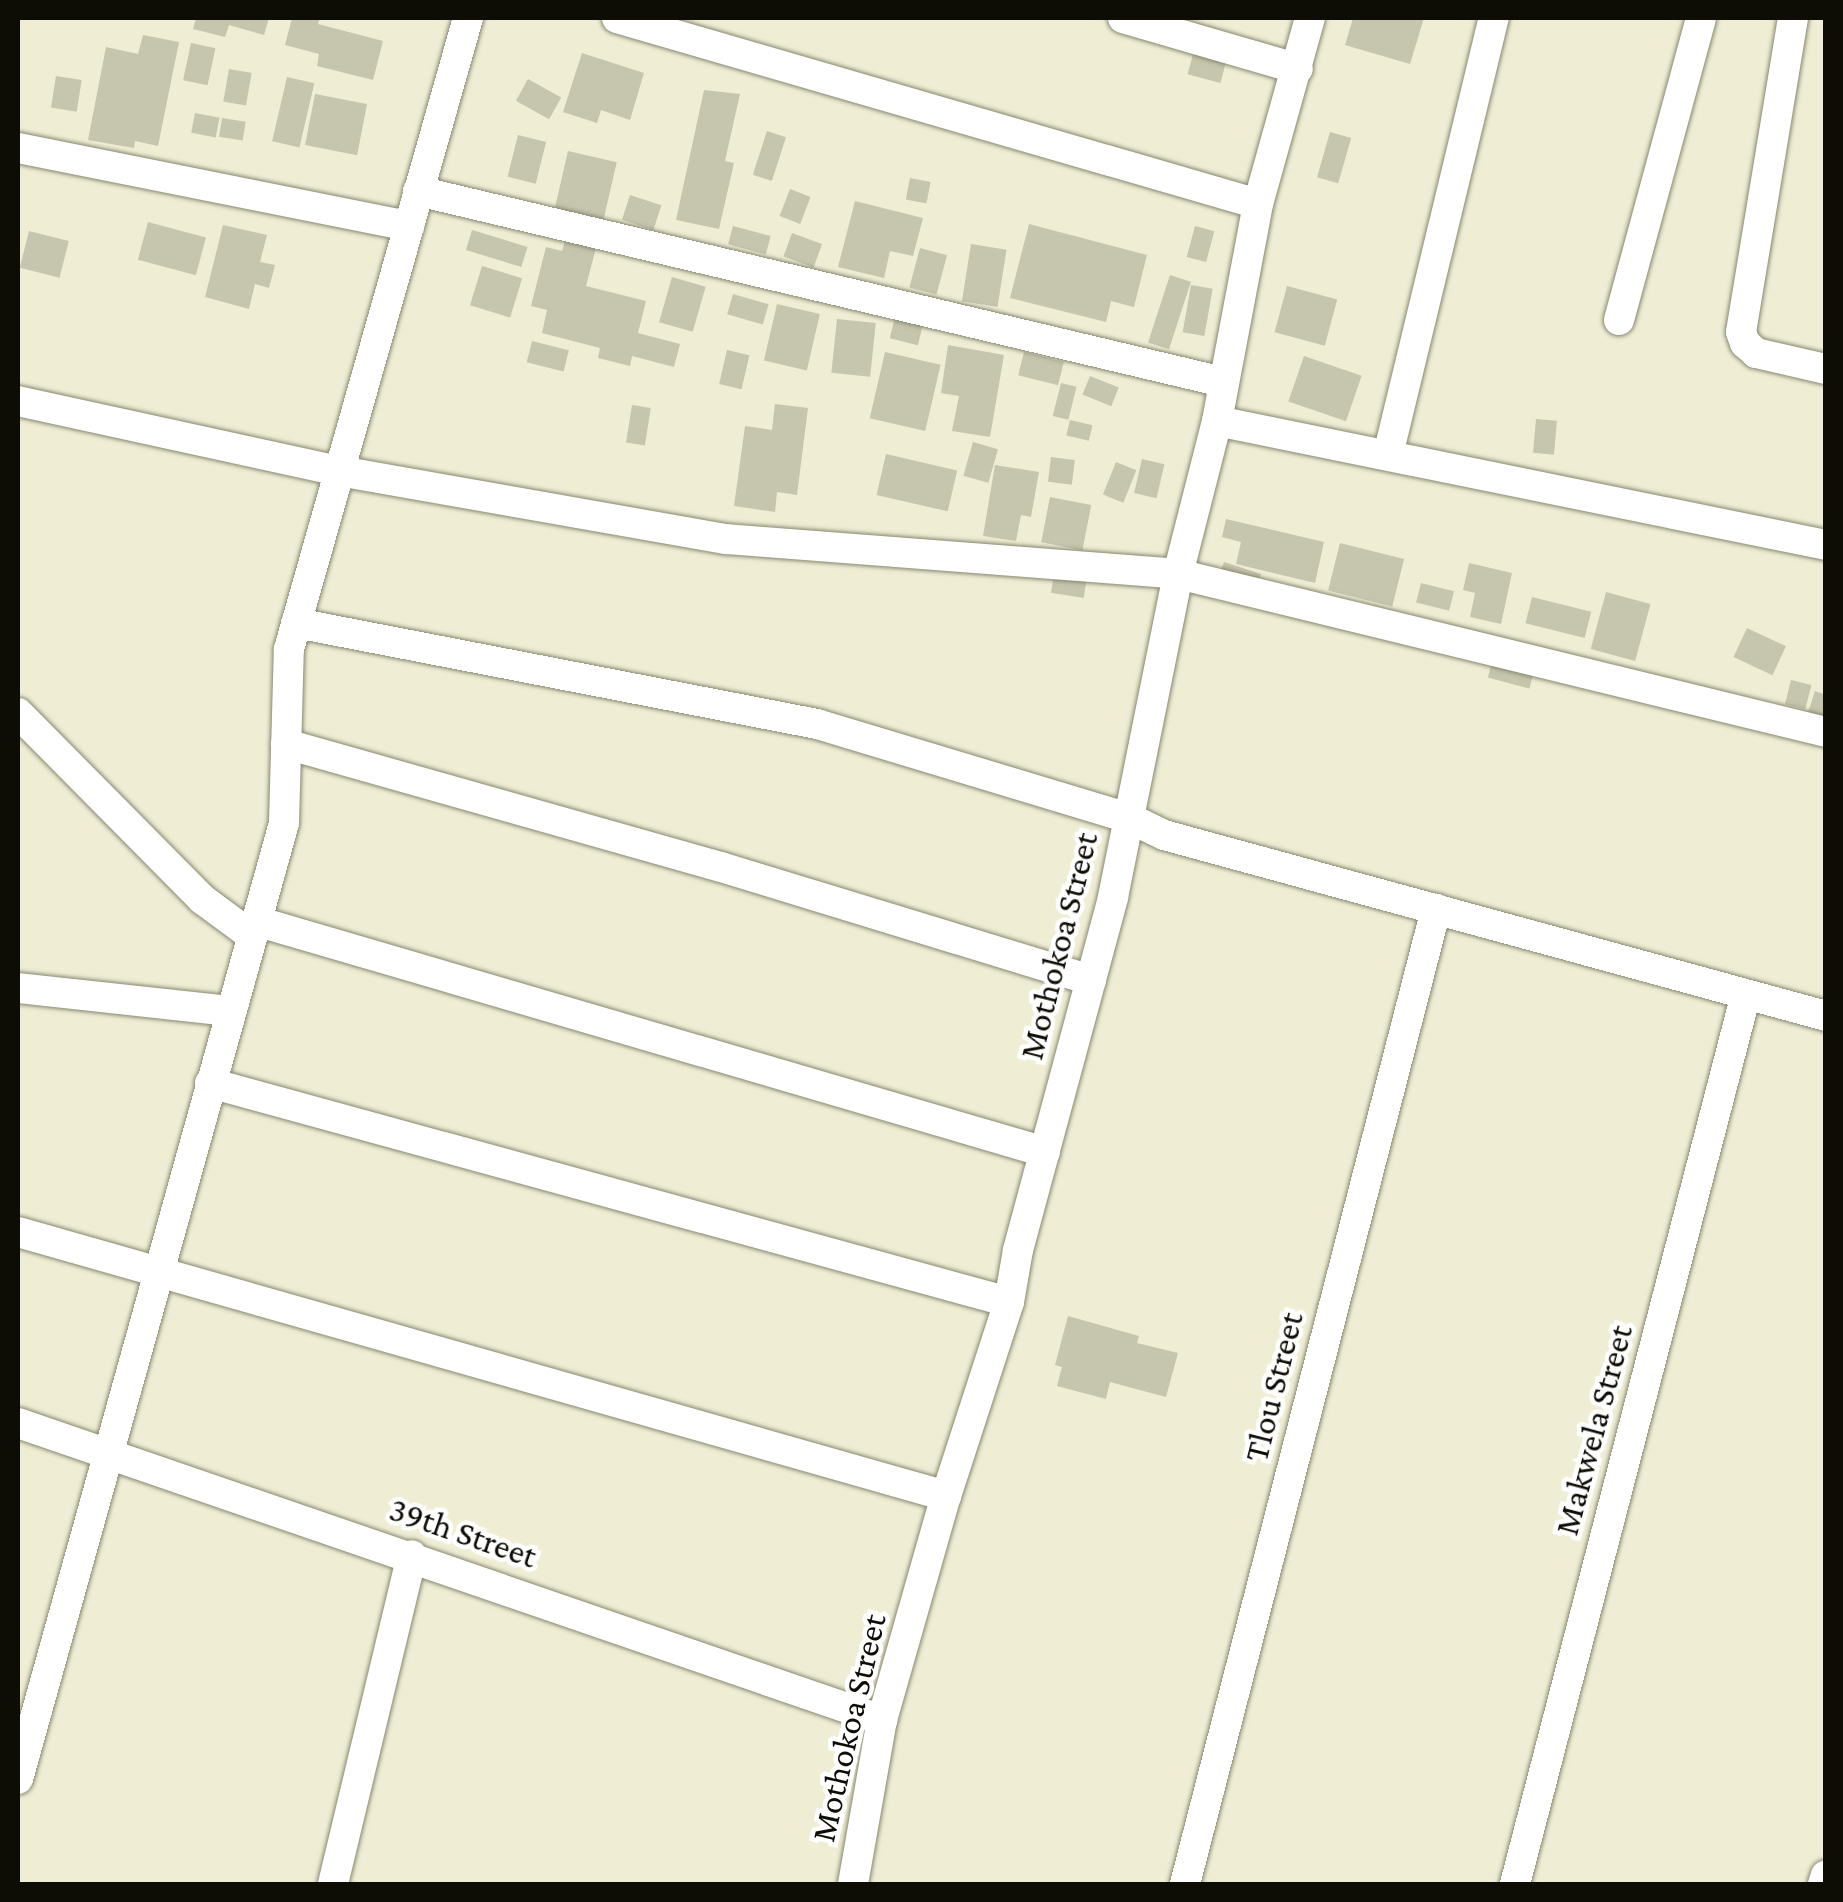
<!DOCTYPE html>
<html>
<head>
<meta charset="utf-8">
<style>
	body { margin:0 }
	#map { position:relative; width:1843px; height:1902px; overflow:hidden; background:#efeed5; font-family:"Crimson Pro",serif }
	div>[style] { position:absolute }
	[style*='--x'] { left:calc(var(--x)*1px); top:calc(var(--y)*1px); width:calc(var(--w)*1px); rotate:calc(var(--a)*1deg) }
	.building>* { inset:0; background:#c6c5ad; transform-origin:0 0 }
	.roads { filter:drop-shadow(0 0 2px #888770) drop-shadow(0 0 2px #888770) }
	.minor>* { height:30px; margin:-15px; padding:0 15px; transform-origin:15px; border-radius:15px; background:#fff }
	span { translate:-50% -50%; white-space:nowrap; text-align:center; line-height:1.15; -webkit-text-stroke:9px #fff; paint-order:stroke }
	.street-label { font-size:35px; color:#0d0c05 }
	.frame { position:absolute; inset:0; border:20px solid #0d0c05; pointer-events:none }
</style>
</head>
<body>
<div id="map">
	<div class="building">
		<i style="clip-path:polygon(196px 18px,269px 18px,264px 35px,229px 25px,225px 37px,193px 29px)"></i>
		<i style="clip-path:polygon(292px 18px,320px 18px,318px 24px,383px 41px,373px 80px,317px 66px,319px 54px,285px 45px)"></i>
		<i style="clip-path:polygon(1353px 18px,1424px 18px,1410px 64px,1345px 45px)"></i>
		<i style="clip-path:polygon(143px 35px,179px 42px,158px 146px,135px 141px,134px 148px,88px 140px,106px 47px,138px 54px)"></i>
		<i style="left:191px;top:43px;width:25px;height:38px;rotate:12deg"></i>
		<i style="clip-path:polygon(582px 53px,644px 73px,630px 120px,601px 110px,597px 123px,563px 112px)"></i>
		<i style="left:1193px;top:54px;width:34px;height:21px;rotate:15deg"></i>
		<i style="left:229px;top:69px;width:23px;height:33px;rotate:10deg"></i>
		<i style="left:56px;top:76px;width:26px;height:32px;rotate:9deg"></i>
		<i style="left:287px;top:77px;width:28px;height:66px;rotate:13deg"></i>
		<i style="left:528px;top:79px;width:38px;height:25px;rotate:29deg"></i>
		<i style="clip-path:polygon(704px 90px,740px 94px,725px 161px,734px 163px,719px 229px,676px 220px)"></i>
		<i style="left:315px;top:94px;width:53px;height:52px;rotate:11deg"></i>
		<i style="left:195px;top:113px;width:25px;height:20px;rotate:11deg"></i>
		<i style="left:222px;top:118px;width:24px;height:19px;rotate:9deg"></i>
		<i style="left:767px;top:131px;width:20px;height:46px;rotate:18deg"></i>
		<i style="left:1330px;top:132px;width:22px;height:47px;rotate:16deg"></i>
		<i style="left:518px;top:135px;width:29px;height:43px;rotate:14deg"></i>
		<i style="left:568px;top:151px;width:50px;height:63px;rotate:13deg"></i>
		<i style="left:910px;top:178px;width:21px;height:22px;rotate:11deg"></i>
		<i style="left:790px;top:189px;width:22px;height:29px;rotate:21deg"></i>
		<i style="left:630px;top:195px;width:33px;height:26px;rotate:18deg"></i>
		<i style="clip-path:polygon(855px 201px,923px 218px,913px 256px,890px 251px,884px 278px,838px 267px)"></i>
		<i style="left:148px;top:222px;width:60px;height:39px;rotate:15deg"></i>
		<i style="clip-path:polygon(1029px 224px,1147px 255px,1134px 307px,1111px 301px,1106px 322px,1010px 298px)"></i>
		<i style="clip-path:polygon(223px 225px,267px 235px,260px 262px,275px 265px,269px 288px,255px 284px,249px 309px,205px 297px)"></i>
		<i style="left:733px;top:226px;width:39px;height:19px;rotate:15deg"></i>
		<i style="left:1195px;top:226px;width:20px;height:32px;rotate:15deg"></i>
		<i style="left:472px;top:230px;width:58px;height:21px;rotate:17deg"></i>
		<i style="left:29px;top:231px;width:41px;height:38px;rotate:14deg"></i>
		<i style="left:792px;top:233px;width:32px;height:25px;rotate:20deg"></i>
		<i style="clip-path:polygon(565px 241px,596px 248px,586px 286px,646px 301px,638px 333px,680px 344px,674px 367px,632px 356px,630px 366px,598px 358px,600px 348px,542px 333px,547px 310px,531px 306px,546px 247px,562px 251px)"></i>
		<i style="left:971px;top:244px;width:36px;height:58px;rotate:9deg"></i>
		<i style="left:920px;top:248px;width:28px;height:41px;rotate:15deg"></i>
		<i style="left:482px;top:266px;width:42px;height:41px;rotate:17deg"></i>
		<i style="left:1170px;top:275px;width:22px;height:71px;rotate:18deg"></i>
		<i style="left:672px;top:277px;width:35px;height:47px;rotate:16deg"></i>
		<i style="left:1191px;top:285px;width:22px;height:48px;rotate:10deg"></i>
		<i style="left:1287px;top:286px;width:52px;height:48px;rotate:15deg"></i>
		<i style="left:733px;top:294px;width:37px;height:21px;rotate:16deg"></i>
		<i style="left:777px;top:304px;width:44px;height:58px;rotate:13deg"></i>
		<i style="left:895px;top:317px;width:29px;height:22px;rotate:14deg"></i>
		<i style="left:837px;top:319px;width:39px;height:54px;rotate:6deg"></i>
		<i style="left:532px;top:341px;width:38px;height:22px;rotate:14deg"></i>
		<i style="clip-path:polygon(948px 345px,1004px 355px,990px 437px,952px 431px,959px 396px,941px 393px)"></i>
		<i style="left:727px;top:350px;width:23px;height:35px;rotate:13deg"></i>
		<i style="left:885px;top:352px;width:57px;height:68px;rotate:13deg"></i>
		<i style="left:1024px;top:352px;width:41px;height:24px;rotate:14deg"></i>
		<i style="left:1304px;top:356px;width:61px;height:48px;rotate:19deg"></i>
		<i style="left:1090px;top:376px;width:31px;height:20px;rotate:22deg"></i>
		<i style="left:1061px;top:383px;width:16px;height:34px;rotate:14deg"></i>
		<i style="clip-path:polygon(775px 404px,808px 408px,797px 495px,777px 492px,775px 512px,734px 506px,745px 426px,772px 430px)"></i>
		<i style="left:632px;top:405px;width:19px;height:38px;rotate:9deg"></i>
		<i style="left:1536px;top:419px;width:21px;height:34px;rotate:5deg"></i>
		<i style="left:1070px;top:420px;width:23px;height:16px;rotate:13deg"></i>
		<i style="left:973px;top:442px;width:26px;height:35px;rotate:16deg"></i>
		<i style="left:886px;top:454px;width:73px;height:42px;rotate:13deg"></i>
		<i style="left:1051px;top:457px;width:24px;height:25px;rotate:7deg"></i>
		<i style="left:1142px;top:459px;width:23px;height:35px;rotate:13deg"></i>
		<i style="left:1116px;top:462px;width:22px;height:35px;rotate:22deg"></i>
		<i style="clip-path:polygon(995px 465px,1039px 472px,1031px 517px,1021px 515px,1016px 541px,983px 536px)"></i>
		<i style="left:1050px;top:497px;width:42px;height:46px;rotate:11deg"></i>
		<i style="clip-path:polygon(1226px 519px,1324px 542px,1315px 583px,1236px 564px,1241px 542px,1222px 537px)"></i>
		<i style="left:1340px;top:543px;width:66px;height:49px;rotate:14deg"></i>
		<i style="left:1224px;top:562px;width:39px;height:17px;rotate:18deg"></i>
		<i style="clip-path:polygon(1469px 563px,1512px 573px,1501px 624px,1470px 617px,1475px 593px,1463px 590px)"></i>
		<i style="left:1054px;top:574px;width:33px;height:19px;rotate:9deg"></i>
		<i style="left:1421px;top:583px;width:34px;height:20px;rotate:14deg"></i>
		<i style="left:1606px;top:592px;width:46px;height:59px;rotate:15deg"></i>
		<i style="left:1532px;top:597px;width:61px;height:27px;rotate:14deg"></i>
		<i style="left:1747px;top:628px;width:43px;height:32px;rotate:25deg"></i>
		<i style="left:1492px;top:662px;width:43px;height:16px;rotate:15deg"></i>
		<i style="left:1791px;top:680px;width:21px;height:25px;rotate:14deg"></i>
		<i style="clip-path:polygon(1815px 691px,1826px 695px,1826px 719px,1808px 713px)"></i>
		<i style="clip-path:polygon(1068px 1316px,1139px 1336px,1137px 1343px,1178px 1353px,1166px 1397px,1110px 1382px,1106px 1399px,1057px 1386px,1062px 1367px,1055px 1365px)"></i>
	</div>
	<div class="roads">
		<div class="minor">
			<i style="--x:617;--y:18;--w:667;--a:16.18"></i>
			<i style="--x:1123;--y:18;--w:182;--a:16.2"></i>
			<i style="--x:1793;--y:18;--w:318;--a:99.4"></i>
			<i style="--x:1741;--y:332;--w:12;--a:70"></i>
			<i style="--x:1745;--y:343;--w:15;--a:42"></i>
			<i style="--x:1756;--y:353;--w:72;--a:12.9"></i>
			<i style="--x:18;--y:148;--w:399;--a:11.3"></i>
			<i style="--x:418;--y:191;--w:827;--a:13.35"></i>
			<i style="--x:1619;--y:320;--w:313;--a:-74.8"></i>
			<i style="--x:18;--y:401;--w:329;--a:12.3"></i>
			<i style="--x:339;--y:471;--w:393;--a:10"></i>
			<i style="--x:726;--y:539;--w:453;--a:4.4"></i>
			<i style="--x:1178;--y:574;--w:667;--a:13.7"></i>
			<i style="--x:1217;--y:421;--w:621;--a:11.51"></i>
			<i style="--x:1388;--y:455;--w:450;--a:-76.4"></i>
			<i style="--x:296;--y:623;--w:531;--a:10.97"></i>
			<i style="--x:817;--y:724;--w:326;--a:16.8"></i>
			<i style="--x:1129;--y:818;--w:39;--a:26"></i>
			<i style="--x:1164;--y:835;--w:686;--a:15.29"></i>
			<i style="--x:18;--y:713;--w:262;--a:45.3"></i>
			<i style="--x:202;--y:899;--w:62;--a:36.5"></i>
			<i style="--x:286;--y:744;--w:452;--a:15.8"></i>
			<i style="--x:721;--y:867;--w:387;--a:17"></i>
			<i style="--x:256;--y:921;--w:822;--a:16.32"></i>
			<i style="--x:18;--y:988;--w:214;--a:6.2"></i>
			<i style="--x:210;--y:1083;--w:828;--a:15.33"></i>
			<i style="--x:18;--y:1232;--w:965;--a:15.88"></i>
			<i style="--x:18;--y:1423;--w:914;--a:18.97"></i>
			<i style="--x:18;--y:1779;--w:992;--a:-74.45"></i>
			<i style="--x:284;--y:823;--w:174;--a:-88.4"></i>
			<i style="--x:289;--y:649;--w:656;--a:-74.16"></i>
			<i style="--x:333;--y:1884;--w:338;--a:-76.5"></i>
			<i style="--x:853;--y:1884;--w:167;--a:-80"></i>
			<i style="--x:882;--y:1720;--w:233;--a:-74.1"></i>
			<i style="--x:946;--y:1496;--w:204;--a:-72"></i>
			<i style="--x:1009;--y:1302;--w:53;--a:-80.2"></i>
			<i style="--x:1018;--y:1250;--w:366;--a:-74.9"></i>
			<i style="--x:1113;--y:897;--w:329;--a:-78.6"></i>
			<i style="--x:1178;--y:574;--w:158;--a:-75.7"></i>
			<i style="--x:1217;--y:421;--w:221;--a:-79.3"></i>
			<i style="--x:1258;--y:204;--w:193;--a:-74.4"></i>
			<i style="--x:1185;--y:1884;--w:1007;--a:-75.56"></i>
			<i style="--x:1515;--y:1884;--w:919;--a:-75.45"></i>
			<i style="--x:1823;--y:1884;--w:9;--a:-72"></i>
		</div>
	</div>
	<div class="street-label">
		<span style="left:1059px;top:946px;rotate:-76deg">Mothokoa Street</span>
		<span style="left:1274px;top:1387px;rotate:-76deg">Tlou Street</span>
		<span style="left:1594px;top:1430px;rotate:-75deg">Makwela Street</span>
		<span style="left:463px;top:1533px;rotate:19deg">39th Street</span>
		<span style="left:849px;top:1728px;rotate:-77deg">Mothokoa Street</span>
	</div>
	<div class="frame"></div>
</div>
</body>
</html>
